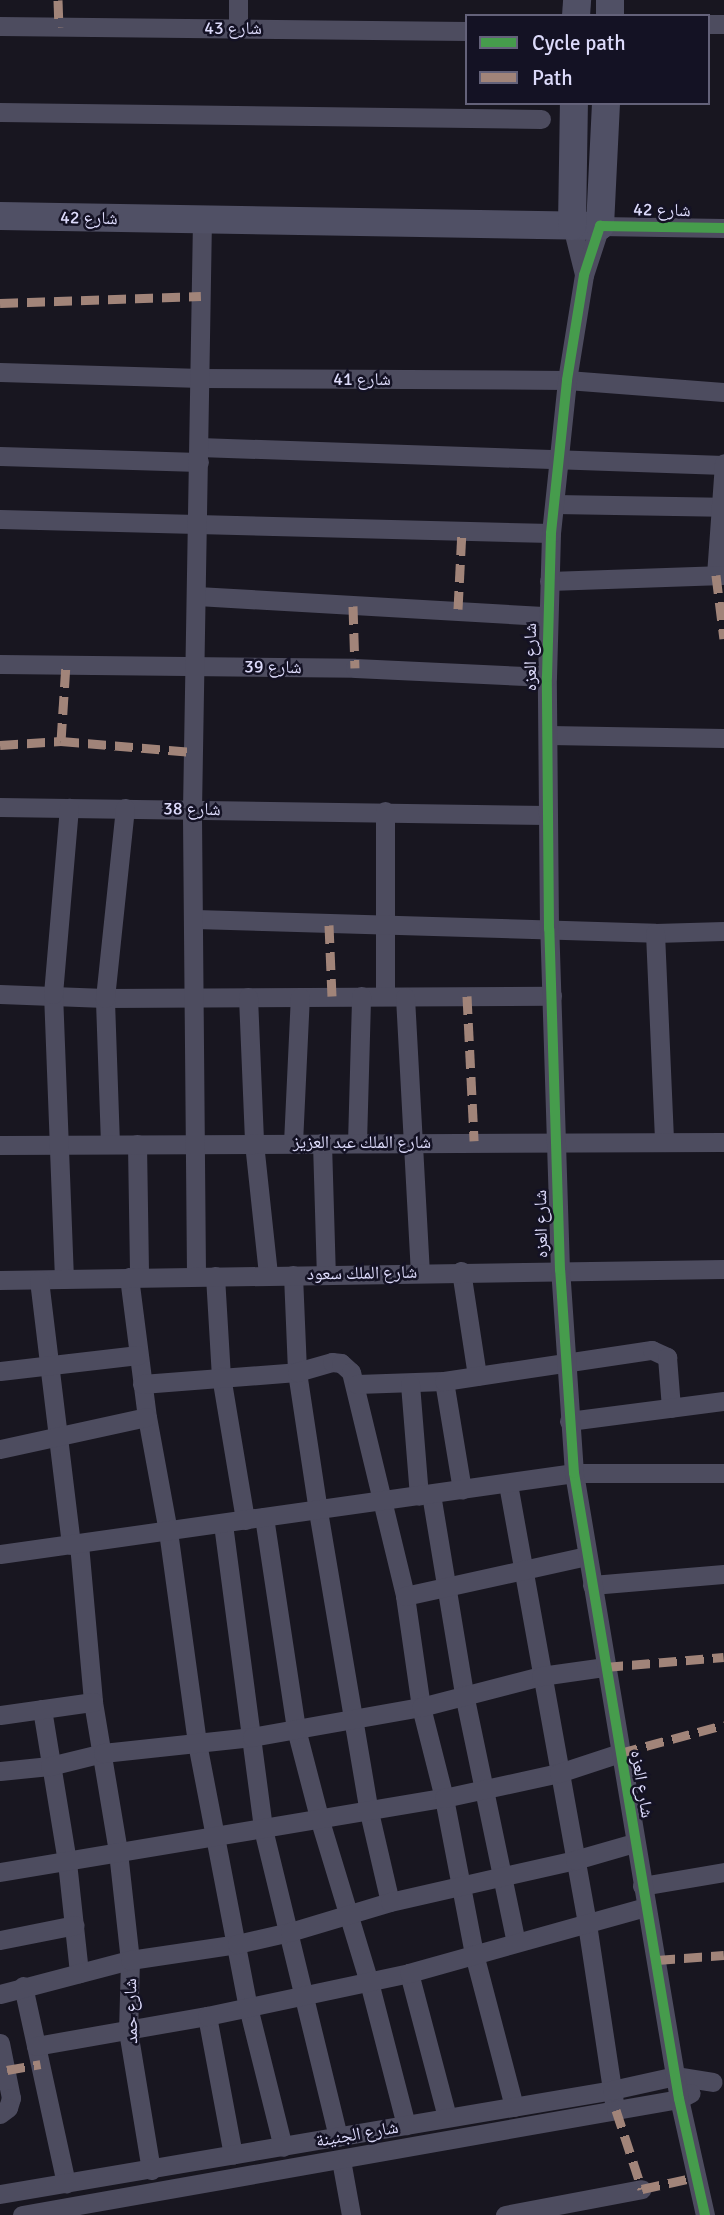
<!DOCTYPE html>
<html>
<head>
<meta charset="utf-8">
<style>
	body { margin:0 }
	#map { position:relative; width:724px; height:2215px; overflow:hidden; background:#181620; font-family:Signika,"Noto Naskh Arabic",sans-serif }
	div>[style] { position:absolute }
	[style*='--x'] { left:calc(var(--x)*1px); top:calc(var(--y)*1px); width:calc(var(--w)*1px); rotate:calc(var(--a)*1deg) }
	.minor>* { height:19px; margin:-9.5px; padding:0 9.5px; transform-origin:9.5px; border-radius:9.5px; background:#4d4c5f }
	.secondary>* { height:28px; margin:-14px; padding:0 14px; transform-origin:14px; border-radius:14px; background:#505065 }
	.quiet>* { height:9px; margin-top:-4.5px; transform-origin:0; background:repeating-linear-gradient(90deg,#a18479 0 18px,transparent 0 27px) }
	.cycleway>* { height:10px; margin:-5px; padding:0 5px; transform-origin:5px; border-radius:5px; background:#469c4c }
	span { translate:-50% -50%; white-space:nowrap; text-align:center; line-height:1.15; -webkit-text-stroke:5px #141224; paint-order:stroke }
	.street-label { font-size:18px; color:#dcdafa }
	.legend { position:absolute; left:465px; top:14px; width:245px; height:91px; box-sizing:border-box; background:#141224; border:2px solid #64627a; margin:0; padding:9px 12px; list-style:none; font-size:21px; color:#dcdafa }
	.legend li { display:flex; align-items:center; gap:14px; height:35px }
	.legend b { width:35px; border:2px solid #64627a }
</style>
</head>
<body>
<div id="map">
	<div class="minor">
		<i style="--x:708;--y:24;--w:16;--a:0"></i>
		<i style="--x:0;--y:26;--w:467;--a:0.6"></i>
		<i style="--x:238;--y:28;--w:28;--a:-90"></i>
		<i style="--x:0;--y:112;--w:541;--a:0.74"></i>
		<i style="--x:572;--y:226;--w:49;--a:76"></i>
		<i style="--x:0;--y:372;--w:201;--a:1.7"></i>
		<i style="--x:201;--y:378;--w:366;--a:0.3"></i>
		<i style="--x:567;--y:380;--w:157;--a:4.4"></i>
		<i style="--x:199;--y:447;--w:525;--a:1.96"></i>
		<i style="--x:0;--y:456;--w:199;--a:1.7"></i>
		<i style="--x:555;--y:504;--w:164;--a:1"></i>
		<i style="--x:0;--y:519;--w:551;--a:1.46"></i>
		<i style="--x:716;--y:575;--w:112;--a:-85.9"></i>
		<i style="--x:549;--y:581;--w:175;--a:-2"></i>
		<i style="--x:197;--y:596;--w:351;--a:3.3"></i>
		<i style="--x:0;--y:664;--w:355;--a:0.6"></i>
		<i style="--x:355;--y:668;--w:192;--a:2.7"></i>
		<i style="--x:549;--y:735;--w:175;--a:1"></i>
		<i style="--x:0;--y:807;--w:547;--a:0.84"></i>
		<i style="--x:385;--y:811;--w:185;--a:90"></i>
		<i style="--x:195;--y:919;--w:460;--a:1.7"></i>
		<i style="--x:655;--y:933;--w:69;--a:-1.7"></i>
		<i style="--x:655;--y:933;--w:208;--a:87.5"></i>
		<i style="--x:0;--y:994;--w:105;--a:2.2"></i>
		<i style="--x:105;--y:998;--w:447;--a:-0.3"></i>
		<i style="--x:248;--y:997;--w:146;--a:87.6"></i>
		<i style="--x:254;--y:1143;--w:133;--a:83.9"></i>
		<i style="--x:405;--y:997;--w:276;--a:86.9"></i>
		<i style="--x:293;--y:1143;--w:146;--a:-87.3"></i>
		<i style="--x:322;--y:1143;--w:131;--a:88.3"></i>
		<i style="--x:357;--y:1143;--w:147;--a:-88.4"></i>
		<i style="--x:110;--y:1144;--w:146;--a:-92"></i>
		<i style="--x:105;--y:998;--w:191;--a:-84"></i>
		<i style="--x:137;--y:1144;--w:133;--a:89.1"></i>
		<i style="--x:0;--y:1145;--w:724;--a:-0.24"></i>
		<i style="--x:461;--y:1271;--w:106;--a:81.3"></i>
		<i style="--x:196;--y:1275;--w:465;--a:-90.5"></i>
		<i style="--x:192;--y:810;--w:589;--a:-89.03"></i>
		<i style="--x:293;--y:1275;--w:97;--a:87.6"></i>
		<i style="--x:297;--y:1372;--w:141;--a:81.4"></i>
		<i style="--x:318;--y:1511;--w:305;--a:80.4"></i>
		<i style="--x:369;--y:1812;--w:92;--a:76.9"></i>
		<i style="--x:215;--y:1276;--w:100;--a:86.6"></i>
		<i style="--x:221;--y:1376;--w:146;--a:80.5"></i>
		<i style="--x:129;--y:1277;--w:141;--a:82.7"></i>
		<i style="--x:147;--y:1417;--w:116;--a:79.6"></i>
		<i style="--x:168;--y:1531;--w:214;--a:82.2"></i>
		<i style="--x:197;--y:1743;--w:269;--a:79.1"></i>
		<i style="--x:248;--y:2007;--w:144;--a:76"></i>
		<i style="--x:64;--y:1279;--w:285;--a:-92.2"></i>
		<i style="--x:53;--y:994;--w:187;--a:-85.1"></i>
		<i style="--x:0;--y:1280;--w:724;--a:-0.87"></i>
		<i style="--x:39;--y:1280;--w:267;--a:83.1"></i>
		<i style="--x:0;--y:1371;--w:139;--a:-6.6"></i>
		<i style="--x:444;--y:1381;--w:110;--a:80.6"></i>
		<i style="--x:142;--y:1384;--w:155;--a:-4.4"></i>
		<i style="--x:297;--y:1372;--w:36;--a:-16"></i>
		<i style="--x:332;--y:1362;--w:9;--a:6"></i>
		<i style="--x:341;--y:1363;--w:13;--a:42"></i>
		<i style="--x:351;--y:1372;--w:230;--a:76.4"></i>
		<i style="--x:405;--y:1596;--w:112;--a:81.8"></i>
		<i style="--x:421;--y:1707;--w:94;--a:75.8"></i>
		<i style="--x:444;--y:1798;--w:159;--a:79.1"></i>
		<i style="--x:474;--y:1954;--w:158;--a:75.3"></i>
		<i style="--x:357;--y:1384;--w:87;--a:-2"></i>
		<i style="--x:444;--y:1381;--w:210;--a:-8.5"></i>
		<i style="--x:652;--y:1350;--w:17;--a:25"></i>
		<i style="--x:667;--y:1357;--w:51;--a:85.5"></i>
		<i style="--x:410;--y:1384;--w:112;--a:85.4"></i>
		<i style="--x:569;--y:1421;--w:156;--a:-7.4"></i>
		<i style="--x:0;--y:1449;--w:150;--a:-12.3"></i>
		<i style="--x:508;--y:1484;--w:447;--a:79.8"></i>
		<i style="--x:587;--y:1924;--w:180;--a:81.4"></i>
		<i style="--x:431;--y:1494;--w:203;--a:80.6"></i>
		<i style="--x:464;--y:1694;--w:253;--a:78.2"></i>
		<i style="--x:264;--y:1517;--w:214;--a:81.4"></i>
		<i style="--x:296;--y:1729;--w:95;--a:75.4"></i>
		<i style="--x:320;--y:1821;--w:168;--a:73.1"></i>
		<i style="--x:369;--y:1982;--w:148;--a:75.5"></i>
		<i style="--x:223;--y:1524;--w:308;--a:82.5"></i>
		<i style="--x:263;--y:1829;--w:317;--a:76.3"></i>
		<i style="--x:79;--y:1544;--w:159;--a:84.9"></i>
		<i style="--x:93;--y:1702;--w:152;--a:80.5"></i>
		<i style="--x:118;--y:1852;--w:109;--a:83.7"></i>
		<i style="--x:130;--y:1960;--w:71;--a:91.6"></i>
		<i style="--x:128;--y:2031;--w:141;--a:80.6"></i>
		<i style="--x:0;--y:1554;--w:580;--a:-8.03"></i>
		<i style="--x:574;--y:1473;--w:150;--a:0"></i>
		<i style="--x:592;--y:1585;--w:132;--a:-4.8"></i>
		<i style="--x:405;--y:1596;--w:186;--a:-12.4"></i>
		<i style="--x:42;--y:1709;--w:155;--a:80.7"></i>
		<i style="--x:67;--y:1862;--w:112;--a:83.8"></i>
		<i style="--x:0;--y:1715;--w:94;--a:-8"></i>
		<i style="--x:0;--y:1771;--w:50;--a:-5.7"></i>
		<i style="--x:50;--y:1766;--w:55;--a:-13.8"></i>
		<i style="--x:103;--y:1753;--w:150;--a:-6.1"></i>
		<i style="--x:252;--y:1737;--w:172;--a:-10.1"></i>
		<i style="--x:421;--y:1707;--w:124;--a:-14.5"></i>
		<i style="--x:541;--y:1676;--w:65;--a:-8"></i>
		<i style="--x:0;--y:1872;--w:450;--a:-9.5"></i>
		<i style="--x:444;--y:1798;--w:118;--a:-12.3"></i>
		<i style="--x:559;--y:1773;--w:64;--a:-18.2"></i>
		<i style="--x:642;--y:1886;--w:83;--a:-9.7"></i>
		<i style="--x:0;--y:1940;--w:76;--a:-11.3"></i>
		<i style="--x:409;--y:1973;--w:149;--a:75.2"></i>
		<i style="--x:23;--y:1986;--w:202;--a:77.7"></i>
		<i style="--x:0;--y:1994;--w:134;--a:-14.7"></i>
		<i style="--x:130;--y:1960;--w:108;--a:-8.5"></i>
		<i style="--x:237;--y:1944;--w:54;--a:-12.8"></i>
		<i style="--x:290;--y:1932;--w:104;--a:-16.7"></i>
		<i style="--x:390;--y:1902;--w:190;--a:-12.8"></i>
		<i style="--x:575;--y:1860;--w:61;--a:-16.1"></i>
		<i style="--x:207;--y:2016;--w:141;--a:79.4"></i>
		<i style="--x:0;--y:2043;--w:56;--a:78.7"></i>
		<i style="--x:11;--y:2098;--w:10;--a:107"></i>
		<i style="--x:8;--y:2108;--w:10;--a:143"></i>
		<i style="--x:36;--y:2046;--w:174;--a:-10"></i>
		<i style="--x:207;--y:2016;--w:207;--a:-12"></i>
		<i style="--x:409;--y:1973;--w:246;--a:-15.6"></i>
		<i style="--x:341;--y:2160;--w:56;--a:79.7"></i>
		<i style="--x:0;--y:2194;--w:621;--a:-9.64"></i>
		<i style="--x:612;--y:2090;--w:65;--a:-12.5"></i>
		<i style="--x:675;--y:2076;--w:38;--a:9"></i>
		<i style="--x:22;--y:2215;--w:603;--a:-10.02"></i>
		<i style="--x:616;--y:2110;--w:64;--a:-9.9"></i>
		<i style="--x:679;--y:2099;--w:13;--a:-27"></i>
		<i style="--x:505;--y:2215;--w:139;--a:-10.7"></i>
		<i style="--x:705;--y:2215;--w:119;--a:-102.6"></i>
		<i style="--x:679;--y:2099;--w:635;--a:-99.52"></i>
		<i style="--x:574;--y:1473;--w:203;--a:-93.9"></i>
		<i style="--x:560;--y:1270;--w:341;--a:-91.8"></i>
		<i style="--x:549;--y:929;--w:252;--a:-90.5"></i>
		<i style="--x:547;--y:677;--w:144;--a:-88.4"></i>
		<i style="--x:551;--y:533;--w:154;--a:-84"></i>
		<i style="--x:567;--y:380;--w:106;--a:-80.8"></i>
		<i style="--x:584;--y:275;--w:52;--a:-71.9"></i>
		<i style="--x:600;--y:226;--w:124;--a:0.9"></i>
	</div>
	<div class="secondary">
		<i style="--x:576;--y:16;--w:16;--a:-86"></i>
		<i style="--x:610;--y:16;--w:16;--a:-90"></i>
		<i style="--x:0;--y:216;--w:600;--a:0.95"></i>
		<i style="--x:600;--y:226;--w:123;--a:-87.2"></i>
		<i style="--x:572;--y:226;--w:123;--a:-89.1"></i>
	</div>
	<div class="quiet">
		<i style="--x:58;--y:0;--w:27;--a:88"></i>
		<i style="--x:0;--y:303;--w:201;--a:-2"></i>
		<i style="--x:716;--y:575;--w:64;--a:82.9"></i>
		<i style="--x:353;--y:606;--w:62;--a:88.2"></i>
		<i style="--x:458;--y:609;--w:80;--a:-87.1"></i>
		<i style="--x:61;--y:741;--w:77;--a:-86.3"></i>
		<i style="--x:0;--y:745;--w:61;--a:-3.8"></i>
		<i style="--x:61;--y:741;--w:132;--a:4.8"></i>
		<i style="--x:329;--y:925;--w:71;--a:87.6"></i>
		<i style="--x:467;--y:996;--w:145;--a:87.2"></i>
		<i style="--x:605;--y:1667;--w:119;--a:-4.8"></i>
		<i style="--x:620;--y:1753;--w:108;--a:-15.1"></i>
		<i style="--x:657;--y:1960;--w:67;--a:-4.3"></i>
		<i style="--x:7;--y:2070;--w:34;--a:-10"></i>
		<i style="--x:616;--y:2110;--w:83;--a:71.8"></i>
		<i style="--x:642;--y:2189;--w:55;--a:-12.5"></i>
	</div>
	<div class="cycleway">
		<i style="--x:705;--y:2215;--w:119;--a:-102.6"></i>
		<i style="--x:679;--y:2099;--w:635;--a:-99.52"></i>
		<i style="--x:574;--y:1473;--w:203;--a:-93.9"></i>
		<i style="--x:560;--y:1270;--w:341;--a:-91.8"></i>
		<i style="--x:549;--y:929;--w:252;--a:-90.5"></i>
		<i style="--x:547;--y:677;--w:144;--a:-88.4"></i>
		<i style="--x:551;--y:533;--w:154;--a:-84"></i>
		<i style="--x:567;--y:380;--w:106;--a:-80.8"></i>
		<i style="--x:584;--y:275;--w:52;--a:-71.9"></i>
		<i style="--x:600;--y:226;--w:124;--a:0.9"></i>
	</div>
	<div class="street-label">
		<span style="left:233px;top:28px">شارع 43</span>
		<span style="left:662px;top:210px;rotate:1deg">شارع 42</span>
		<span style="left:89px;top:218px;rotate:1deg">شارع 42</span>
		<span style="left:362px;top:379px">شارع 41</span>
		<span style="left:530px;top:657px;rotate:-90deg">شارع العزه</span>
		<span style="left:273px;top:667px;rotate:1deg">شارع 39</span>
		<span style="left:192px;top:809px;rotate:1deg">شارع 38</span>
		<span style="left:362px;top:1142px">شارع الملك عبد العزيز</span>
		<span style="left:541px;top:1224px;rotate:-91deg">شارع العزه</span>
		<span style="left:362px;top:1273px;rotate:-1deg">شارع الملك سعود</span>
		<span style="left:642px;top:1784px;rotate:81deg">شارع العزه</span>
		<span style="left:131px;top:2011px;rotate:-91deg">شارع حمد</span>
		<span style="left:357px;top:2134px;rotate:-10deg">شارع الجنينة</span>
	</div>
	<ul class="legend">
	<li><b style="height:9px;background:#469c4c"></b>Cycle path</li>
	<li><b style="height:9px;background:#a18479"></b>Path</li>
	</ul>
</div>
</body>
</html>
